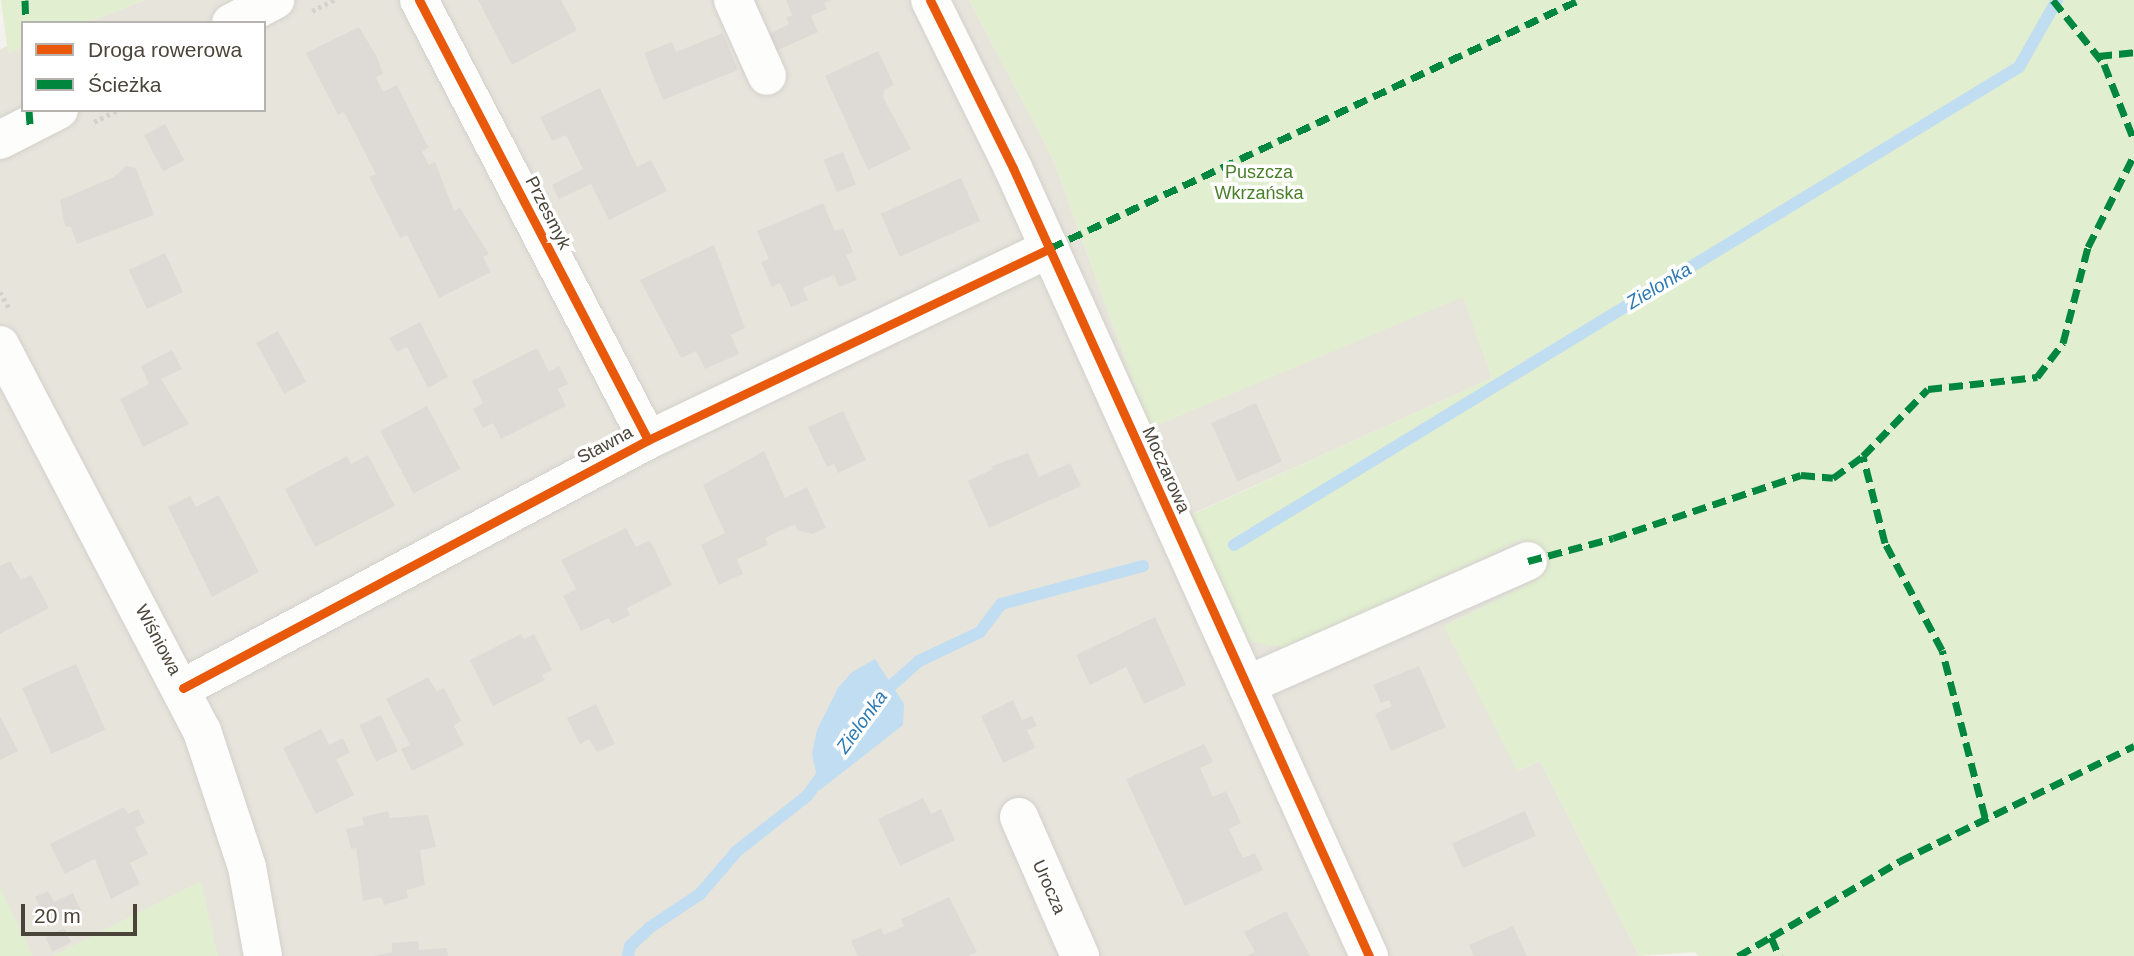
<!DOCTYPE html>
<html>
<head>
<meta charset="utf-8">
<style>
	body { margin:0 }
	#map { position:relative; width:2134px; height:956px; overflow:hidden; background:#f4f2ee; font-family:Arial,sans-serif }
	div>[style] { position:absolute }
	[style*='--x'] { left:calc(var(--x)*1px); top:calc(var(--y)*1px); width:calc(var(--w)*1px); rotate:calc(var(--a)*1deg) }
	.residential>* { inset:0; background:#e7e4dc }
	.green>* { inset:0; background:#e1eecf }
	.water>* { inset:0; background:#c0ddf1 }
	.stream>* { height:12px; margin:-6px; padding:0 6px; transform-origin:6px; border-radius:6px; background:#c0ddf1 }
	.building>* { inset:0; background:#dedbd6; transform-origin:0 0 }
	.path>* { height:4.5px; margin-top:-2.25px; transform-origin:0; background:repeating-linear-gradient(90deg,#d3d2cc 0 3.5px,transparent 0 7px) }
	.roads { filter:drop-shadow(0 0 2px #d2d0cb) drop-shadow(0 0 2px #d2d0cb) }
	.minor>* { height:38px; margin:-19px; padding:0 19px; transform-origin:19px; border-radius:19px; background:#fdfdfc }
	.quiet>* { height:7px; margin-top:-3.5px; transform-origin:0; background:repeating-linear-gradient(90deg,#00873e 0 14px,transparent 0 21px) }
	.cycleway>* { height:9px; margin:-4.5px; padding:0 4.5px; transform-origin:4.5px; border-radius:4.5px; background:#e8590c }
	span { translate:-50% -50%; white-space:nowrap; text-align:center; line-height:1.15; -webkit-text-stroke:7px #fff; paint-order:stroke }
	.park-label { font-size:18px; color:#4a7f2a }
	.street-label { font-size:18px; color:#4b4439 }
	.water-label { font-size:19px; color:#2e7ab2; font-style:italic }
	.legend { position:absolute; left:21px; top:21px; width:245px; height:91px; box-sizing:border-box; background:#fff; border:2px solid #b7b4b0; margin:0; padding:9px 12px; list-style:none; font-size:21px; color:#4b4439 }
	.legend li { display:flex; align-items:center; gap:14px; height:35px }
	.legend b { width:35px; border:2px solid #b7b4b0 }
	.scale { position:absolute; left:21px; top:904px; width:116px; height:32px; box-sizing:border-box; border:4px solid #4b4439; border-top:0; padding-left:9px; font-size:21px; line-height:24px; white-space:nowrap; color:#4b4439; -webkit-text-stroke:5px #fff; paint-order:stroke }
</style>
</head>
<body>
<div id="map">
	<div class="residential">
		<i style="clip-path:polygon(145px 0,969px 0,1053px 159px,1150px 428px,1463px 296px,1492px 378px,1192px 514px,1287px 648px,1521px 540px,1540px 579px,1444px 626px,1518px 771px,1540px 761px,1639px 956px,0 956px,0 49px,8px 46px,8px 52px,23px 47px,23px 110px,264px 110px,264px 23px,86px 23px)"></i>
	</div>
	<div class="green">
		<i style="clip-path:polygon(1px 0,145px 0,86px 23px,23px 23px,23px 47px,8px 53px)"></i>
		<i style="clip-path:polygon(969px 0,2134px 0,2134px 956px,1698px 956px,1695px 952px,1639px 956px,1540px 761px,1517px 771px,1444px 626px,1539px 579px,1521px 540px,1287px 648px,1247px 641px,1191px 515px,1492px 378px,1463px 297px,1150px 428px,1053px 159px)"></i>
		<i style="clip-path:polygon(201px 881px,218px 956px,52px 956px)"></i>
		<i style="clip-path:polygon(0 887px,33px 956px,0 956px)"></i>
	</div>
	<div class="water">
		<i style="clip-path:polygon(875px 659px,904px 704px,903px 725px,820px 790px,809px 786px,816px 773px,812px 754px,817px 730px,838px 688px,852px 672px)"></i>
	</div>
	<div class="stream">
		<i style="--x:1234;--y:545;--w:919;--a:-31.34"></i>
		<i style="--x:2019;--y:67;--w:77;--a:-60.4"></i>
		<i style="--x:883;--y:693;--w:48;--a:-41.6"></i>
		<i style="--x:919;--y:661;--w:68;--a:-25.4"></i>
		<i style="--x:980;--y:632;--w:35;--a:-53"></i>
		<i style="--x:1001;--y:604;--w:147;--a:-15"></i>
		<i style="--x:628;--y:956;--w:10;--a:-79"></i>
		<i style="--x:630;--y:946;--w:26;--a:-43"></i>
		<i style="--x:649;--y:928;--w:61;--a:-33.7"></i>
		<i style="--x:700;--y:894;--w:57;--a:-49.3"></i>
		<i style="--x:737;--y:851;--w:89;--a:-38.2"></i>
		<i style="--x:807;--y:796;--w:26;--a:-54"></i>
	</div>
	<div class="building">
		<i style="clip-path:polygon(478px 0,561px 0,577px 30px,512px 65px)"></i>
		<i style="clip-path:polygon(786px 0,831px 0,824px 3px,827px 9px,811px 16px,818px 32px,776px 51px,769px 34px,789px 24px,786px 18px,792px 15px)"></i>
		<i style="clip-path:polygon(359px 27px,377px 57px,383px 74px,376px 77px,383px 92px,397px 85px,428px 147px,422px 152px,429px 165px,435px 162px,454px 211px,460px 208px,489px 254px,483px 257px,491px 272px,439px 298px,407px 235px,400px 238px,385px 208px,369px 177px,376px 174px,344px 112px,338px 115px,306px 53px)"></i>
		<i style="clip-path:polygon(723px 33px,738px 70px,663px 100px,644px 53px,672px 42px,676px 52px)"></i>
		<i style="clip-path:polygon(878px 51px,894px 85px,884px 90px,883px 97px,911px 149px,868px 170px,825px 76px)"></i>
		<i style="clip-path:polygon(600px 88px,637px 167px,651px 160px,667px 191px,609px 220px,591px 184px,559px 199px,552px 185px,583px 169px,566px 135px,552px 141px,540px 117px)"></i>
		<i style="left:165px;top:124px;width:41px;height:24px;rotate:62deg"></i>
		<i style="left:843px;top:152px;width:35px;height:21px;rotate:68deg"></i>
		<i style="clip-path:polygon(126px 166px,136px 168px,154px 215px,77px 244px,71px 227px,65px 226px,60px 200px,114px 177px)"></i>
		<i style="left:961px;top:178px;width:47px;height:88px;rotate:66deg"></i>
		<i style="clip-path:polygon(823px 203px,835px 231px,843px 228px,853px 252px,846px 255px,857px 280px,839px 287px,834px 275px,816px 282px,803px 288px,808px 300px,791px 307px,780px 283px,772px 287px,761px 262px,769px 259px,757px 231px)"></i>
		<i style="clip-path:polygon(714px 245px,745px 328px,731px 335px,739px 354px,705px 369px,696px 351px,681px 358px,640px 280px)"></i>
		<i style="left:165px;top:253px;width:43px;height:40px;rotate:65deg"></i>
		<i style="clip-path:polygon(420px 322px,448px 377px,428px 388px,407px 347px,397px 352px,389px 338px)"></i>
		<i style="left:278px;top:331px;width:58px;height:25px;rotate:61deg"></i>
		<i style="clip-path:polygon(537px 348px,549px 372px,559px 366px,568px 384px,558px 389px,566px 406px,501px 439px,493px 423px,483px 428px,473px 409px,483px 403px,472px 381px)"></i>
		<i style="clip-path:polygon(172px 350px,182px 369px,161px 379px,189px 424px,143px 447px,120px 399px,149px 384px,141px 366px)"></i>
		<i style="left:1256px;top:403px;width:64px;height:49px;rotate:66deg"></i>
		<i style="left:427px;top:406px;width:71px;height:53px;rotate:62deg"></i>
		<i style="clip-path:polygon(843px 411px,866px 460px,838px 473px,834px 464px,827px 467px,808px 427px)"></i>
		<i style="clip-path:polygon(764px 451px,785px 498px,807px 487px,826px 528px,812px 534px,797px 530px,795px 524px,765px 538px,768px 545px,737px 559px,743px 574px,719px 585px,701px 545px,725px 533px,703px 485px)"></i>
		<i style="clip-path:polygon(1028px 453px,1039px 477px,1070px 463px,1081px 486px,989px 528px,968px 481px,993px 469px,992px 466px)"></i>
		<i style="clip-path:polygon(368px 455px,395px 506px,315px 547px,285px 489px,347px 456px,351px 464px)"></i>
		<i style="clip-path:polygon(219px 495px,259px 572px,212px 597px,168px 507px,190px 496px,196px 507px)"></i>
		<i style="clip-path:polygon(626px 528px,636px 547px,650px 540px,672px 585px,627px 608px,630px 615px,612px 624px,609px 618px,581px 631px,563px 596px,576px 589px,561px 560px)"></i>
		<i style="clip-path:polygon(10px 561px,21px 580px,31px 575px,49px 608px,0 634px,0 566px)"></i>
		<i style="clip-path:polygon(1155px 617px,1186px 685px,1144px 704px,1126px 667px,1090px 685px,1076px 655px)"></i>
		<i style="clip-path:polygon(521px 634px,524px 639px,534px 634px,552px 670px,542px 675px,545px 680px,493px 706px,470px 660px)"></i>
		<i style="left:76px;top:664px;width:72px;height:59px;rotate:66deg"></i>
		<i style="clip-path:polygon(1419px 666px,1446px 727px,1391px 751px,1375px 714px,1392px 706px,1389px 700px,1381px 703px,1373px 685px)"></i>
		<i style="clip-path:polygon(428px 677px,437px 692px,444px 688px,461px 721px,454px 726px,464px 745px,412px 771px,401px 749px,410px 745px,386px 699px)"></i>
		<i style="clip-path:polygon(1013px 700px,1022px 720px,1032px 716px,1037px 726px,1027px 730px,1035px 748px,1003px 763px,981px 716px)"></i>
		<i style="clip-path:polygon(596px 704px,615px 744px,597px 752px,589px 739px,580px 744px,567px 718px)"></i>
		<i style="left:381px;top:715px;width:40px;height:24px;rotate:65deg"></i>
		<i style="clip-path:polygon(0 716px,18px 751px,0 760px)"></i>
		<i style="clip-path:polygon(321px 729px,329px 745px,343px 738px,350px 753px,336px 759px,354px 795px,316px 814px,283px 748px)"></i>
		<i style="clip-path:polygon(1204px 744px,1213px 762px,1200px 768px,1213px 797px,1226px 791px,1241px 823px,1229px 829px,1237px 846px,1243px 858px,1255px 853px,1263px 870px,1185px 906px,1126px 779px)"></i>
		<i style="clip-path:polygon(923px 798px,931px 814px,941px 809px,955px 840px,900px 866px,878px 819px)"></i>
		<i style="clip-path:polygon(124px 807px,128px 814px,138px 809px,145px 823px,135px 828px,148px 854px,130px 863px,140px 884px,111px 899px,95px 859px,65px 874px,50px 844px)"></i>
		<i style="clip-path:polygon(388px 811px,390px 818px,428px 815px,436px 847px,420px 850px,425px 885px,406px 890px,408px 898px,384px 905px,381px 897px,363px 901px,356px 848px,351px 849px,346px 829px,364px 825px,362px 817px)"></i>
		<i style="left:1525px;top:811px;width:27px;height:80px;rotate:66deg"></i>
		<i style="clip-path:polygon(48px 891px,54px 902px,73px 893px,81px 911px,48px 926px,35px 897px)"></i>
		<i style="clip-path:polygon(949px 897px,977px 952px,968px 956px,858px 956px,851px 941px,881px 928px,884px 935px,904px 926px,901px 919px)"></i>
		<i style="clip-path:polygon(1286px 911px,1310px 956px,1247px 956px,1255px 952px,1244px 932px)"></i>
		<i style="clip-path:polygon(1513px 926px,1527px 956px,1474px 956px,1469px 945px)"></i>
		<i style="left:64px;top:928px;width:16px;height:21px;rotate:63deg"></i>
		<i style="clip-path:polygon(418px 941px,419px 950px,447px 948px,448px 956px,373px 956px,392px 952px,392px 943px)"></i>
	</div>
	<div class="path">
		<i style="--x:312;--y:11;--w:25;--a:-27"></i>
		<i style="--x:94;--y:122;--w:27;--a:-27"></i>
		<i style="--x:0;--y:292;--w:20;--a:60"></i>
	</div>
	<div class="roads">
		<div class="minor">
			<i style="--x:419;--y:0;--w:496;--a:62.5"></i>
			<i style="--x:733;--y:0;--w:83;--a:65.9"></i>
			<i style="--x:930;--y:0;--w:187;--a:63.7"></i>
			<i style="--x:1013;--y:168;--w:865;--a:65.69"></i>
			<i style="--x:231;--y:23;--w:50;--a:-27.6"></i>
			<i style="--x:0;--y:140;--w:66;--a:-27"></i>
			<i style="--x:0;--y:345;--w:436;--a:62.4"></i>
			<i style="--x:202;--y:731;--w:143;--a:71.7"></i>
			<i style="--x:247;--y:867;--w:90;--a:79.8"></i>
			<i style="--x:1247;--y:685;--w:307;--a:-23.8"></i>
			<i style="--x:183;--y:688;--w:527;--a:-28.07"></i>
			<i style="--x:648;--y:440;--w:445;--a:-25.5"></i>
			<i style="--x:1019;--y:817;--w:152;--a:66.3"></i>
		</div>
	</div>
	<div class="quiet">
		<i style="--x:25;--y:0;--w:23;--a:88"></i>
		<i style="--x:2053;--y:0;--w:82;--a:51.4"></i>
		<i style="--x:2104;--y:64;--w:82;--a:68.5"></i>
		<i style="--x:2098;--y:56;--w:36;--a:-6"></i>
		<i style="--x:29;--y:110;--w:15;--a:86"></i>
		<i style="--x:1050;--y:248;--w:584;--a:-25.12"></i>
		<i style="--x:1528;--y:561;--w:88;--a:-15.1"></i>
		<i style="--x:1613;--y:538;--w:198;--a:-18.5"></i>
		<i style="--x:1801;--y:475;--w:32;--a:5"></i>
		<i style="--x:1833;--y:478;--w:37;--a:-36"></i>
		<i style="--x:1985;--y:817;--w:172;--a:-104.4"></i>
		<i style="--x:1942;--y:650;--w:121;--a:-118"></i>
		<i style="--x:1885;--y:543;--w:90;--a:-104.2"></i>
		<i style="--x:1863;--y:456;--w:93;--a:-45.9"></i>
		<i style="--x:1928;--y:389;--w:110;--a:-6.3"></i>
		<i style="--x:2037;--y:377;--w:43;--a:-52.6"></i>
		<i style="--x:2063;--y:343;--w:99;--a:-75.4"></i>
		<i style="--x:2088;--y:247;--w:103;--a:-63.4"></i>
		<i style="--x:1771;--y:937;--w:150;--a:-30.5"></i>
		<i style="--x:1900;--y:861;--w:261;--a:-26.2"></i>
		<i style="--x:1738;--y:956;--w:38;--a:-30"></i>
		<i style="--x:1771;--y:937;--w:21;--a:67"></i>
	</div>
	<div class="cycleway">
		<i style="--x:419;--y:0;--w:496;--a:62.5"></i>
		<i style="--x:930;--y:0;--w:187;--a:63.7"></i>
		<i style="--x:1013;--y:168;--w:865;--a:65.69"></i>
		<i style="--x:183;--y:688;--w:527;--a:-28.07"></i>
		<i style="--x:648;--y:440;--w:445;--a:-25.5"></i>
	</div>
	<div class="park-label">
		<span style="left:1259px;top:183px">Puszcza<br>Wkrzańska</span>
	</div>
	<div class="street-label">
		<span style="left:548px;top:213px;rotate:63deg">Przesmyk</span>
		<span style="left:605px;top:445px;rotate:-28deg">Stawna</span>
		<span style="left:1166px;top:470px;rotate:66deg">Moczarowa</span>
		<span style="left:158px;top:640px;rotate:62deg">Wiśniowa</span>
		<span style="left:1049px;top:887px;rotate:66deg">Urocza</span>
	</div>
	<div class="water-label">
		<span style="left:1659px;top:286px;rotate:-31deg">Zielonka</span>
		<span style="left:862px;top:722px;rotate:-54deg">Zielonka</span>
	</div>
	<ul class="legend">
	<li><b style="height:9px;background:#e8590c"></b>Droga rowerowa</li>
	<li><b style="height:9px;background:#00873e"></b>Ścieżka</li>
	</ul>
	<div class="scale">20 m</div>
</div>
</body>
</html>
